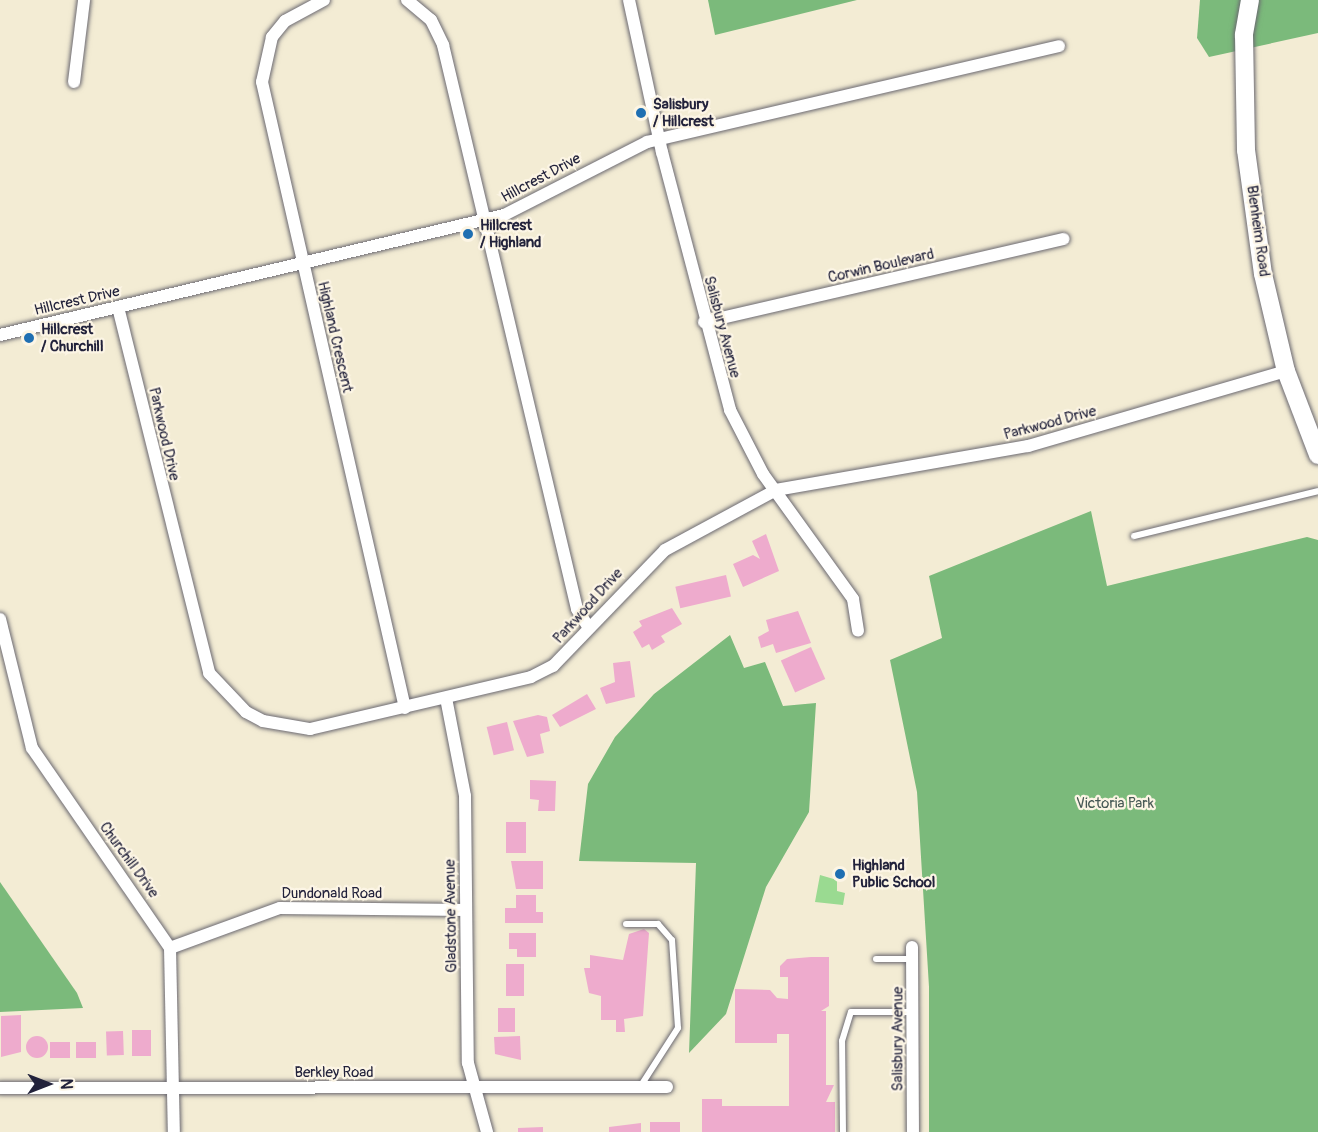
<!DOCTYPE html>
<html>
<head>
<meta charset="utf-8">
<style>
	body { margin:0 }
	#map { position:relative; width:1318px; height:1132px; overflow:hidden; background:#f3ecd4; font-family:Pangolin,sans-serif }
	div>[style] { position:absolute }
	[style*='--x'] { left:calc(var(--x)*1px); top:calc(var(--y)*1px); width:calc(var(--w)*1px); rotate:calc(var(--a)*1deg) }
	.green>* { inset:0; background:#9ada91 }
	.forest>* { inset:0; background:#7bba7b }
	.building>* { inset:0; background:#eeabcd; transform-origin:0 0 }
	.round { border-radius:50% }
	.roads { filter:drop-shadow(0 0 2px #6b6971) drop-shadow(0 0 2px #6b6971) }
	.lane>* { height:6px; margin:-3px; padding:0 3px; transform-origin:3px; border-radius:3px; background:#fff }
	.street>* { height:12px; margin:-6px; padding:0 6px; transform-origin:6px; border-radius:6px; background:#fff }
	.secondary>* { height:18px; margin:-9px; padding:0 9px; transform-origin:9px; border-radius:9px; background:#fff }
	.dots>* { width:16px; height:16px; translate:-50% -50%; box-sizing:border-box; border:3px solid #fcf5e5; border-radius:50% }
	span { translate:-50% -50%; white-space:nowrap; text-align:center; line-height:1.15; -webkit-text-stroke:4.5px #fcf5e5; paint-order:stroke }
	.poi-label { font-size:15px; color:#22223b; font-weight:700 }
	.left { translate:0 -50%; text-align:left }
	.street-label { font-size:15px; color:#22223b }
	.park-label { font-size:15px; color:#465955 }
	.north { position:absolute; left:18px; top:1054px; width:60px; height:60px; -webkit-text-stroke:4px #fcf5e5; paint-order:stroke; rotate:90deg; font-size:16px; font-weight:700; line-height:24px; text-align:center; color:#22223b }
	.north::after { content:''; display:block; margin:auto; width:21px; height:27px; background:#22223b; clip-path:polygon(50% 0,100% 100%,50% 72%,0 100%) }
</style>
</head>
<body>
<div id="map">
	<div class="green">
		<i style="clip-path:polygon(820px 875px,837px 880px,837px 891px,845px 893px,843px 905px,815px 902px)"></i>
	</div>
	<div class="forest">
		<i style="clip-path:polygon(708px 0,857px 0,715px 35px)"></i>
		<i style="clip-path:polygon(1200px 0,1318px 0,1318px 33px,1209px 57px,1197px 38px)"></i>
		<i style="clip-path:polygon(1091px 511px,1107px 586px,1307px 537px,1318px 540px,1318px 1132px,929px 1132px,929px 987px,917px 792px,890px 660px,942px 638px,929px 576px)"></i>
		<i style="clip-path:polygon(730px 635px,744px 668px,765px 662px,783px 706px,816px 703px,809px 812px,766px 887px,726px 1014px,689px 1053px,696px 863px,579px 861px,588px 784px,615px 737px,654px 694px)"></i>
		<i style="clip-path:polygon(0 882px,77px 993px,83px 1008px,0 1012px)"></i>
	</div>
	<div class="building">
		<i style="clip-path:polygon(766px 534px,779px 571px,743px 587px,733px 564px,753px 555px,760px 559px,752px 541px)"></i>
		<i style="left:726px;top:575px;width:22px;height:52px;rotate:77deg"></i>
		<i style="clip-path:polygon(672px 608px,682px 624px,661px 636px,665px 642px,652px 650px,649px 644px,642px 648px,633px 632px,642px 626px,639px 621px)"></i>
		<i style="clip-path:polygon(798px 611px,811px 643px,776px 653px,773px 644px,761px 648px,758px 637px,769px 631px,766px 620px)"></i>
		<i style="left:811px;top:647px;width:35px;height:33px;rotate:66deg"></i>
		<i style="clip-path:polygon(630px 661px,635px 697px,606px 704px,600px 688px,615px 682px,613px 663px)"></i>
		<i style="clip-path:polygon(587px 694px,596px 709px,560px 727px,552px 715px)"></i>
		<i style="clip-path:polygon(538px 715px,547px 717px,550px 731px,540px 734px,544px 753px,527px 757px,513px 721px)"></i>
		<i style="left:507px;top:722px;width:29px;height:21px;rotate:76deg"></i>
		<i style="clip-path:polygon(530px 780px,556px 781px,555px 811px,538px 811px,539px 800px,530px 799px)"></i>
		<i style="left:506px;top:822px;width:20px;height:31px"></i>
		<i style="clip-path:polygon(511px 861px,543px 861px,543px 889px,516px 889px)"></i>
		<i style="clip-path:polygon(516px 895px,536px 895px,536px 912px,543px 912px,543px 923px,505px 923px,505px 908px,516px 908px)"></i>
		<i style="clip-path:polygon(644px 929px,649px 933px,643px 1016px,624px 1019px,625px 1032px,616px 1032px,616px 1020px,601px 1020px,601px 996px,589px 993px,584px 968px,590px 968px,590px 955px,623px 960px,629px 934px)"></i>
		<i style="clip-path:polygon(509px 933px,536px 933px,536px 957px,517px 957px,517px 949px,509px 949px)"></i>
		<i style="clip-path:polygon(811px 957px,829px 957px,829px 1006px,821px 1011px,826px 1011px,826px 1085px,834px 1085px,826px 1102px,835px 1102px,835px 1132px,702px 1132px,702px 1099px,722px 1099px,722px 1106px,789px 1106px,789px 1034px,777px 1034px,777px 1043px,735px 1043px,735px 989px,770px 990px,777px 998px,788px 999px,788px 977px,780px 977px,780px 966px,787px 959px)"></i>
		<i style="left:506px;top:964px;width:18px;height:32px"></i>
		<i style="left:498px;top:1008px;width:17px;height:24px"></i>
		<i style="clip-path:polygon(21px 1015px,21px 1052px,1px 1057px,1px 1016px)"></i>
		<i style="left:132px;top:1030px;width:19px;height:26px"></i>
		<i style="left:123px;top:1031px;width:24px;height:17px;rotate:88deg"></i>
		<i style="clip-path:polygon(520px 1036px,521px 1060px,495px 1054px,494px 1037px)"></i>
		<i class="round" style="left:26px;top:1036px;width:22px;height:22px"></i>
		<i style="left:50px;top:1042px;width:20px;height:16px"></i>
		<i style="left:76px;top:1042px;width:20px;height:16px"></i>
		<i style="left:680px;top:1122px;width:10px;height:30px;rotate:90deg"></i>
		<i style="clip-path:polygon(641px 1123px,641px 1132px,609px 1132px,609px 1127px)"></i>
		<i style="clip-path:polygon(543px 1127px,543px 1132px,518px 1132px,518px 1128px)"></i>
	</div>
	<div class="roads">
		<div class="lane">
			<i style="--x:1134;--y:536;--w:189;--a:-13.7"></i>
			<i style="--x:626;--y:924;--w:32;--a:0"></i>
			<i style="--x:658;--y:924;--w:21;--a:49"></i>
			<i style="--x:672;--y:940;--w:88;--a:86.1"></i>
			<i style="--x:678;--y:1028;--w:70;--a:122.8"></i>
			<i style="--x:876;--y:959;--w:36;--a:0"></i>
			<i style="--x:843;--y:1132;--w:91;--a:-90.6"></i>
			<i style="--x:842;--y:1041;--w:30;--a:-73"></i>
			<i style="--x:851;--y:1012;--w:61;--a:0"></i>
		</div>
		<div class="street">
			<i style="--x:324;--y:0;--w:44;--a:151.7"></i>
			<i style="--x:285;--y:21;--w:21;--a:129"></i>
			<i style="--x:272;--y:37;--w:46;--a:102.5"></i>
			<i style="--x:262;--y:82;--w:642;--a:77.13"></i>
			<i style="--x:407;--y:0;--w:31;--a:40"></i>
			<i style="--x:431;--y:20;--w:28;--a:64"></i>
			<i style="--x:443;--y:45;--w:580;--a:76.63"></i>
			<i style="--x:577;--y:609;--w:22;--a:58"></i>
			<i style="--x:629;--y:0;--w:156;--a:77.8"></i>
			<i style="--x:662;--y:152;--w:267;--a:75.2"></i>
			<i style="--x:730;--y:410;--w:72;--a:62.7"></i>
			<i style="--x:763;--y:474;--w:154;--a:54.2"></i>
			<i style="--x:853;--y:599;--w:32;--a:81"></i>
			<i style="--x:74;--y:82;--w:83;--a:-83"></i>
			<i style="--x:118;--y:307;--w:377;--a:76"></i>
			<i style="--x:209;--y:673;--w:54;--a:46.5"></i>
			<i style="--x:246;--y:712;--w:19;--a:28"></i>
			<i style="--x:263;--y:721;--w:48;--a:9.7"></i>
			<i style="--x:310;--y:729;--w:227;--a:-13.2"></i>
			<i style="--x:531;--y:677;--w:25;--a:-27"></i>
			<i style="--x:553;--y:666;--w:161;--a:-46"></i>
			<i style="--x:665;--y:550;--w:126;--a:-28.4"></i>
			<i style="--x:776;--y:490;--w:256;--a:-9.9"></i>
			<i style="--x:1028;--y:446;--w:269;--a:-16.2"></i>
			<i style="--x:704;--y:322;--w:369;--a:-13"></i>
			<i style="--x:0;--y:335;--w:518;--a:-13.39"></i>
			<i style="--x:504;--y:215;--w:161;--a:-27"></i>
			<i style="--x:647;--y:142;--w:423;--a:-13.1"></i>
			<i style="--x:0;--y:619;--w:133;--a:76.1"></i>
			<i style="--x:32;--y:748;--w:243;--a:55.4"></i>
			<i style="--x:170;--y:948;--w:184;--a:88.8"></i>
			<i style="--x:446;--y:698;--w:100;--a:79"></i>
			<i style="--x:465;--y:796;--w:267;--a:89.4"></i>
			<i style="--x:468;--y:1063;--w:72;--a:74.6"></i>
			<i style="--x:912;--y:947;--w:185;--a:89.7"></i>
			<i style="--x:170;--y:948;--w:117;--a:-20"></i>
			<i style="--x:280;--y:908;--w:186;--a:0.6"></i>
			<i style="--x:0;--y:1088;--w:667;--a:-0.09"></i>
		</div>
		<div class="secondary">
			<i style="--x:1250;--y:0;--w:36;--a:100"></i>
			<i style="--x:1244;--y:35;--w:115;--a:89"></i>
			<i style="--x:1246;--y:150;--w:125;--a:82.2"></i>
			<i style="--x:1263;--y:274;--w:100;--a:76.7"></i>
			<i style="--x:1286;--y:371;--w:90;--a:69.1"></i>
		</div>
	</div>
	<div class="dots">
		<i style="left:641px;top:113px;background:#1f6fb2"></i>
		<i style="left:468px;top:234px;background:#1f6fb2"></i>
		<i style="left:29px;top:338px;background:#1f6fb2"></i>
		<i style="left:840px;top:874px;background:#1f6fb2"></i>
	</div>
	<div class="poi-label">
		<span class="left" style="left:653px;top:113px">Salisbury<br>/ Hillcrest</span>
		<span class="left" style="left:480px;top:234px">Hillcrest<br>/ Highland</span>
		<span class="left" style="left:41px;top:338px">Hillcrest<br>/ Churchill</span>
		<span class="left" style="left:852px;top:874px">Highland<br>Public School</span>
	</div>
	<div class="street-label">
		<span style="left:541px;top:178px;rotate:-28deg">Hillcrest Drive</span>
		<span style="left:1258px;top:231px;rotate:82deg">Blenheim Road</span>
		<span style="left:881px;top:266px;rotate:-13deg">Corwin Boulevard</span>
		<span style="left:77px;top:301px;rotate:-13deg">Hillcrest Drive</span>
		<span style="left:722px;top:327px;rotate:75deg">Salisbury Avenue</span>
		<span style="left:335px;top:337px;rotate:77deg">Highland Crescent</span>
		<span style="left:1050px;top:423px;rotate:-15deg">Parkwood Drive</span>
		<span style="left:164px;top:434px;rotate:77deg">Parkwood Drive</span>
		<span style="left:588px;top:606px;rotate:-48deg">Parkwood Drive</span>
		<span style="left:129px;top:860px;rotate:54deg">Churchill Drive</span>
		<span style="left:332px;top:894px">Dundonald Road</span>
		<span style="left:451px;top:916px;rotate:-91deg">Gladstone Avenue</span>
		<span style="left:898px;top:1039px;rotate:-90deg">Salisbury Avenue</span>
		<span style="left:334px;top:1073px">Berkley Road</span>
	</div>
	<div class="park-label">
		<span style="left:1115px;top:804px">Victoria Park</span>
	</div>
	<div class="north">N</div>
</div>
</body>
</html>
